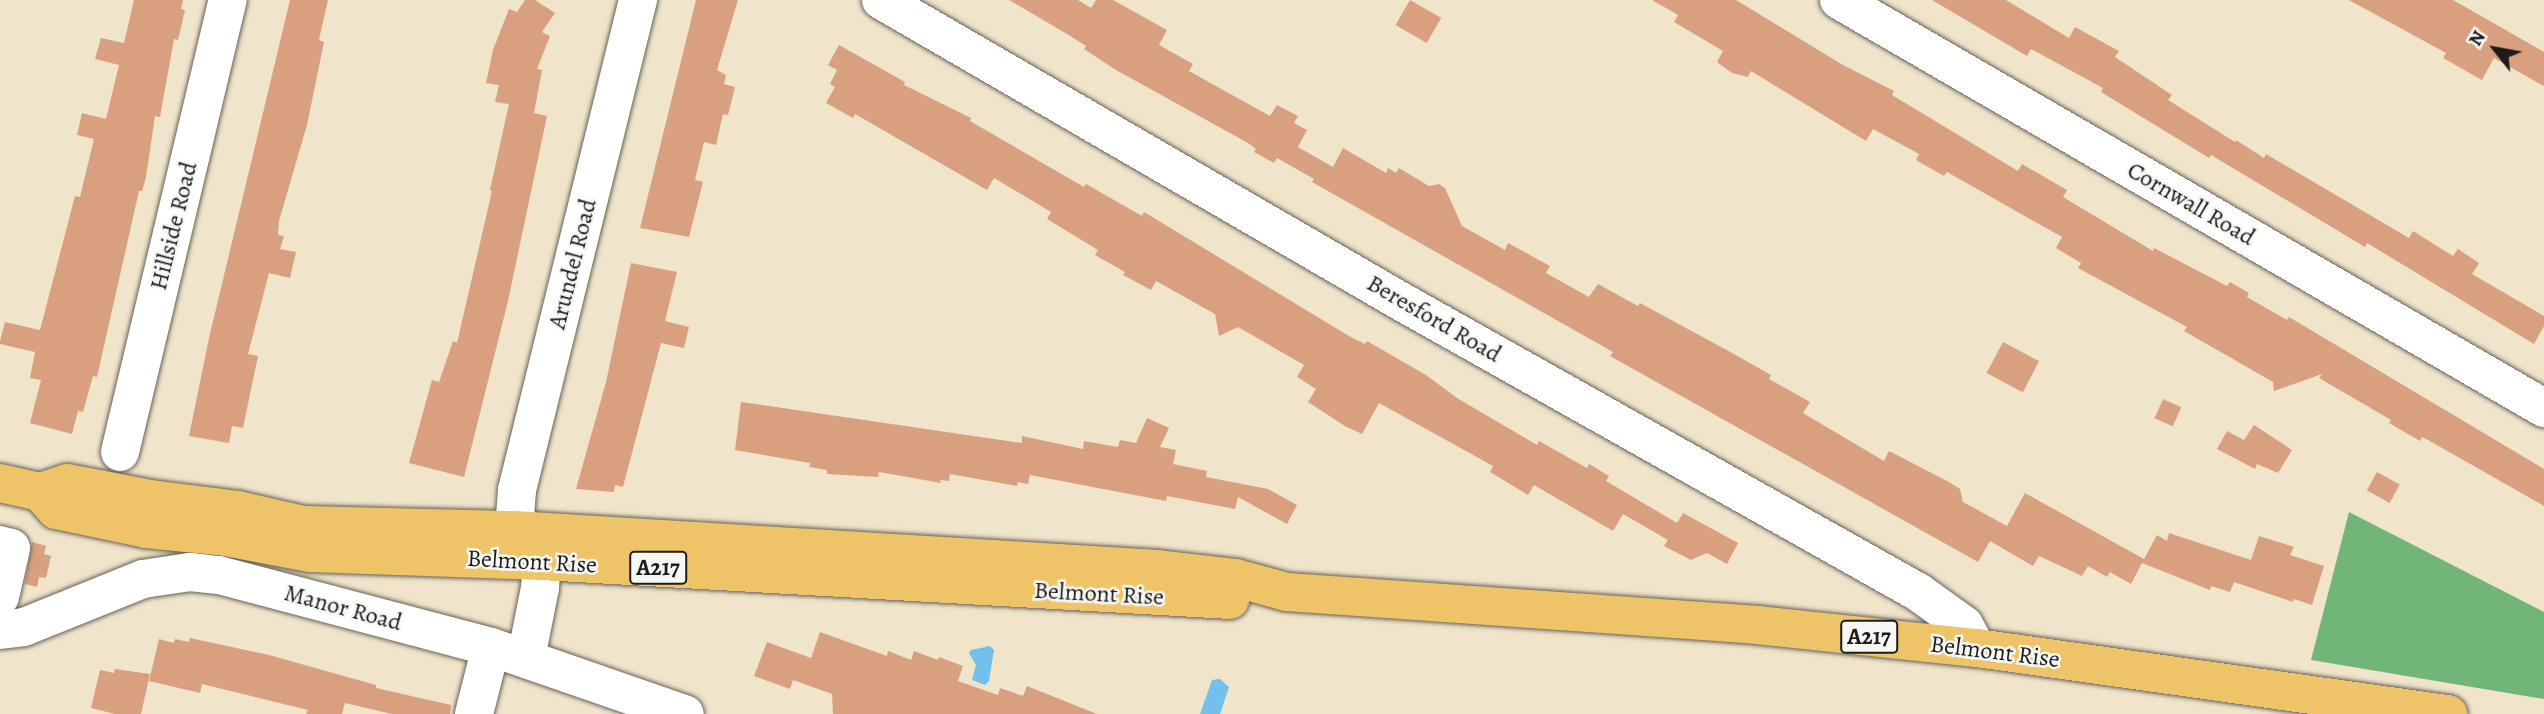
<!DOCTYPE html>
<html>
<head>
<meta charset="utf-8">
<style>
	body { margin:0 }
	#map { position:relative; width:2544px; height:714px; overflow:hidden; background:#f0e4ca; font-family:Alegreya,serif }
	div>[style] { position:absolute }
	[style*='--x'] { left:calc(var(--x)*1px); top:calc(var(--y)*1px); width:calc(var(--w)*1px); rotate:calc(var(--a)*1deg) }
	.forest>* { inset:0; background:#72b578 }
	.water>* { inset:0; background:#71c1ec }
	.building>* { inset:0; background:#d9a080; transform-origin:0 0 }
	.roads { filter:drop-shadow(0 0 2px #666259) drop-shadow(0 0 2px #666259) }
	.minor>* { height:38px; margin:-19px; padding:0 19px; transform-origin:19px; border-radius:19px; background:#fff }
	.highway>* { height:38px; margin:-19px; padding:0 19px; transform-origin:19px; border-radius:19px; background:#efc469 }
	span { translate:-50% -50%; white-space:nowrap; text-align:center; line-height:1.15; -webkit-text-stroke:5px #f6f6f2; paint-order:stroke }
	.shield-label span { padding:2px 5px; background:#f6f6f2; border:2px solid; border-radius:5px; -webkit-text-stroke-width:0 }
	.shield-label { font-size:23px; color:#1c1c1c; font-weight:700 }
	.street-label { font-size:24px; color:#1c1c1c }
	.north { position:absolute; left:2460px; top:14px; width:70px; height:70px; -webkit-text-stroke:5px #f6f6f2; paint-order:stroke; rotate:301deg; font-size:19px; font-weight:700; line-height:28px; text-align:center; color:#1c1c1c }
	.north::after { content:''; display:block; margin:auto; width:24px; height:32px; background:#1c1c1c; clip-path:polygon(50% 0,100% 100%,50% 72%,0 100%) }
</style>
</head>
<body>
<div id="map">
	<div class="forest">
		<i style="clip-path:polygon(2349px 512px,2544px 612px,2544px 699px,2311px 660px)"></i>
	</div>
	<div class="water">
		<i style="clip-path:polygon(990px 646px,994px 650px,989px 681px,985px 685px,972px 680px,976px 665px,969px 653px,971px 650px)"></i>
		<i style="clip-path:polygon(1220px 679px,1229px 687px,1220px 714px,1200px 714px,1212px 680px)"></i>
	</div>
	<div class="building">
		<i style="clip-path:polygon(134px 0,183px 0,181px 9px,185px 10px,178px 40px,174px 39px,160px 117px,155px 116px,146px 177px,142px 191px,139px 191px,97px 377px,93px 376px,83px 412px,78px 411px,72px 434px,30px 423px,41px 380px,30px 378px,35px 352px,0 344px,0 341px,5px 322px,40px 330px,75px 196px,80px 197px,94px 139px,77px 135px,82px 113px,106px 119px,119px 65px,95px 59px,101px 38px,124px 43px)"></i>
		<i style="clip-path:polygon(290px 0,328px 0,319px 40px,324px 42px,307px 125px,279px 221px,278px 235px,284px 236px,280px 249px,296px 252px,290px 278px,269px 273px,248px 354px,258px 356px,243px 428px,232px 426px,229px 443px,189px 436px,209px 338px)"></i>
		<i style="clip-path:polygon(525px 0,535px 0,555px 13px,542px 32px,550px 36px,537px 69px,542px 70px,534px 113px,547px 116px,508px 301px,464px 477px,409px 463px,432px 380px,439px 382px,453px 341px,457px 343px,492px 191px,490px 190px,509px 104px,495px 102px,499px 85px,486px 83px,493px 50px,509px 9px,517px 12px)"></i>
		<i style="clip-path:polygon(696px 0,738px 0,717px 70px,726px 75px,724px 84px,735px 87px,728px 115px,723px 114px,716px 145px,704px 142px,695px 180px,703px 182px,689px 237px,640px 228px)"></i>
		<i style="clip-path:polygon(1009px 0,1078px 0,1091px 8px,1096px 0,1113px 0,1167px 30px,1159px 45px,1193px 64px,1189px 71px,1270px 116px,1277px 105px,1298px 116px,1294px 123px,1307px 130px,1298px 147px,1333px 167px,1343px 148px,1386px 173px,1388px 168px,1396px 173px,1399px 168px,1429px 186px,1439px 184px,1445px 188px,1462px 226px,1505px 250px,1508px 243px,1550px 266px,1546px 273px,1589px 297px,1598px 284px,1638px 306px,1640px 303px,1734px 354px,1771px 375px,1769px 379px,1810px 402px,1803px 413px,1884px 461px,1889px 451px,1949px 482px,1960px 489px,1963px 502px,2007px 526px,2025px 493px,2144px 559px,2157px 535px,2167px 541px,2169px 533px,2251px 560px,2259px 536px,2294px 547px,2290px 555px,2324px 566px,2312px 605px,2294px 599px,2293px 602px,2234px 582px,2230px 592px,2211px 586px,2210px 590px,2142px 563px,2131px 584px,2110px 572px,2107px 577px,2088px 566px,2082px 576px,2039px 556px,2033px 566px,1990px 541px,1978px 562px,1610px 356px,1613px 352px,1312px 182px,1314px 179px,1277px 158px,1274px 163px,1254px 152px,1256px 149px,1248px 143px,1116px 70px,1084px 49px,1086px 46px,1067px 34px)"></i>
		<i style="left:1410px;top:0;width:36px;height:29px;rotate:30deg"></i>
		<i style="clip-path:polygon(1652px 0,1736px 0,1843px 65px,1894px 91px,1892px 95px,2018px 171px,2022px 164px,2067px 190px,2063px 197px,2153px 251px,2154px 248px,2227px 286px,2230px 282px,2249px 293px,2247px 297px,2287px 320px,2289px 317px,2544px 469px,2544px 506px,2428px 440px,2422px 437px,2420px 441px,2389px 423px,2391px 420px,2319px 378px,2322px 374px,2274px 391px,2273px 382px,2184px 331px,2187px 327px,2078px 268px,2081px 263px,2056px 248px,2062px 237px,1947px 172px,1944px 176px,1916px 160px,1919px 154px,1873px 129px,1866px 141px,1751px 71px,1748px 77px,1732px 73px,1717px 62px,1723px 51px,1674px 22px,1678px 15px)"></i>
		<i style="clip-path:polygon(1932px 0,2006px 0,2069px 38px,2075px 27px,2119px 51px,2115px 57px,2172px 95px,2168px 100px,2235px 142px,2236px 140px,2264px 158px,2266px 154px,2409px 238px,2413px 231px,2453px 256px,2458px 249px,2479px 263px,2472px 274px,2544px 316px,2544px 326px,2534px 344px,2367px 243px,2365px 247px,2211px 155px,2209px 158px,2101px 92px,2103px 88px,2031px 49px,2027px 56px)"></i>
		<i style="clip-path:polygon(2349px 0,2453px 0,2544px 52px,2544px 86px,2494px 58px,2482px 80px,2443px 58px,2446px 53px)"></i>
		<i style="clip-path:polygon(839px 45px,905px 82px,904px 85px,971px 118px,970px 121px,1084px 187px,1086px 184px,1142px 216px,1144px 212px,1349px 336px,1365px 344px,1367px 341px,1426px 375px,1457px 398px,1537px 445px,1539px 441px,1587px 468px,1589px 464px,1609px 476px,1606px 481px,1677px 523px,1683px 513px,1738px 543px,1727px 564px,1707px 553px,1691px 560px,1664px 546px,1668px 540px,1623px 514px,1613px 531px,1534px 485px,1528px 495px,1490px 472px,1493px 466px,1379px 403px,1362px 434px,1345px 426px,1308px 402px,1316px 389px,1297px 377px,1304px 365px,1238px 327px,1219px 336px,1215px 314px,1156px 281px,1151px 290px,1123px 275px,1125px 272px,1095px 255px,1098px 250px,1047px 219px,1051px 212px,994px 178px,987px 190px,855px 114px,853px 118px,826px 103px,835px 87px,830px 84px,837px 70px,828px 65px)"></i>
		<i style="clip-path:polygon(631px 263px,677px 272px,665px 321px,689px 327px,684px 348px,661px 343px,623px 487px,615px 485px,614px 492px,576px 489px,606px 382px)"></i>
		<i style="left:2003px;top:342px;width:41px;height:35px;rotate:28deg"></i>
		<i style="left:2163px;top:399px;width:20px;height:21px;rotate:24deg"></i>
		<i style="clip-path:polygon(741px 402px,1022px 443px,1022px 436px,1083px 449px,1084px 441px,1118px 447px,1120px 440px,1136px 443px,1147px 418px,1169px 428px,1160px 447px,1176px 450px,1173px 464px,1207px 471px,1206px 477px,1268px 489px,1297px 505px,1287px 524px,1238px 497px,1235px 509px,1167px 496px,1166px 501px,1030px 475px,1028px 484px,1018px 482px,1017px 486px,950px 474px,949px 481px,940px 480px,941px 483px,879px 472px,878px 477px,827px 474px,827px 470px,809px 467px,810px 463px,735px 450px)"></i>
		<i style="clip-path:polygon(2254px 425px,2292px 450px,2278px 473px,2257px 464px,2255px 469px,2217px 449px,2227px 431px,2244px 440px)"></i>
		<i style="left:2377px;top:472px;width:26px;height:21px;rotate:29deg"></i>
		<i style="clip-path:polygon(32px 542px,46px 546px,44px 554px,51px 556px,46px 578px,39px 577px,37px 587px,25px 584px)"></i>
		<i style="clip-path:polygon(820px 632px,887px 656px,888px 651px,911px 660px,914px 651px,938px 660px,939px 657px,963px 666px,958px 681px,998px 695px,1000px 688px,1023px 696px,1027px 686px,1097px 714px,833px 714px,832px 694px,793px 680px,790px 689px,754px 676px,767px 642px,811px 658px)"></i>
		<i style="clip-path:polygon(190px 638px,269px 655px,376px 685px,376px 688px,451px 705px,450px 714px,392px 714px,345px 703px,342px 714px,306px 714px,308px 710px,202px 684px,200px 693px,149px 681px,159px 639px,174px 643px,175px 639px,189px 642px)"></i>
		<i style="clip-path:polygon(115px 669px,150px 674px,141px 714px,115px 714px,91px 708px,100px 670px,114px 673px)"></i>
	</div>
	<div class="roads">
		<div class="minor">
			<i style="--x:881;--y:0;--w:602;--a:30.1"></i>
			<i style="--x:1402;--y:302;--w:592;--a:29.34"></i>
			<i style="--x:1918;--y:592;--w:57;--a:35.7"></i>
			<i style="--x:1964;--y:625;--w:26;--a:61"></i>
			<i style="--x:1839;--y:0;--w:815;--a:30.06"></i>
			<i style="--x:120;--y:452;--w:465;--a:-76.6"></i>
			<i style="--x:514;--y:530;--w:40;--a:-85.7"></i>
			<i style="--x:517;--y:490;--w:505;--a:-76.13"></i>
			<i style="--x:0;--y:545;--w:11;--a:15"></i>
			<i style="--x:11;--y:548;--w:50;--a:102.7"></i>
			<i style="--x:0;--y:630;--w:24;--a:-7"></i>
			<i style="--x:24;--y:627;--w:128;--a:-22"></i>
			<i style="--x:143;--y:579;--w:48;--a:-8.5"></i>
			<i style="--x:190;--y:572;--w:29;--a:6"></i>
			<i style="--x:219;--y:575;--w:281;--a:14.8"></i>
			<i style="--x:491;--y:647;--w:205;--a:19.1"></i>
			<i style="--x:526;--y:658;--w:71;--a:-78.7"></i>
			<i style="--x:540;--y:588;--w:27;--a:-86"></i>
			<i style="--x:474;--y:714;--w:69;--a:-75.8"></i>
		</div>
		<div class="highway">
			<i style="--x:0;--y:483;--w:41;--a:12.7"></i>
			<i style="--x:40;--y:492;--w:28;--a:-18"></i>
			<i style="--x:67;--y:483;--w:86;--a:10.8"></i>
			<i style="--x:151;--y:499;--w:88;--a:7.2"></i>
			<i style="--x:238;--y:510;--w:67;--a:13"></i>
			<i style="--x:303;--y:525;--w:211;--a:1.4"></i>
			<i style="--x:514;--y:530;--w:645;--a:3.47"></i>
			<i style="--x:1158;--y:569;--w:79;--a:6.6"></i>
			<i style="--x:1236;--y:578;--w:53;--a:15.4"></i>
			<i style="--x:1287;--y:592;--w:471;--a:4"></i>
			<i style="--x:1757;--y:625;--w:221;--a:6"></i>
			<i style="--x:1977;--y:648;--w:476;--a:8"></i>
			<i style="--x:40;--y:492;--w:24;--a:48"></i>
			<i style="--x:56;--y:510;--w:92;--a:11.9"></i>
			<i style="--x:146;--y:529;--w:80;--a:5.7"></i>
			<i style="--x:226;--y:537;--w:86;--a:10.8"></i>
			<i style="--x:310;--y:553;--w:232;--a:2"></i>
			<i style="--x:542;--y:561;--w:689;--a:3.24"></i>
		</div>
	</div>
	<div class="shield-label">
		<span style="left:658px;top:568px">A217</span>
		<span style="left:1869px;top:637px">A217</span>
	</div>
	<div class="street-label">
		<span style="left:2191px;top:204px;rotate:30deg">Cornwall Road</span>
		<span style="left:174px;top:226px;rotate:-76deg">Hillside Road</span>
		<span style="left:573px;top:264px;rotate:-76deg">Arundel Road</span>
		<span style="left:1434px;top:319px;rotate:30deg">Beresford Road</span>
		<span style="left:532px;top:562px;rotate:3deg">Belmont Rise</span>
		<span style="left:1099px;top:594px;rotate:3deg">Belmont Rise</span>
		<span style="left:343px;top:608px;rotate:15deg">Manor Road</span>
		<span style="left:1995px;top:652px;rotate:7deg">Belmont Rise</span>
	</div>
	<div class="north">N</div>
</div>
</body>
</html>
